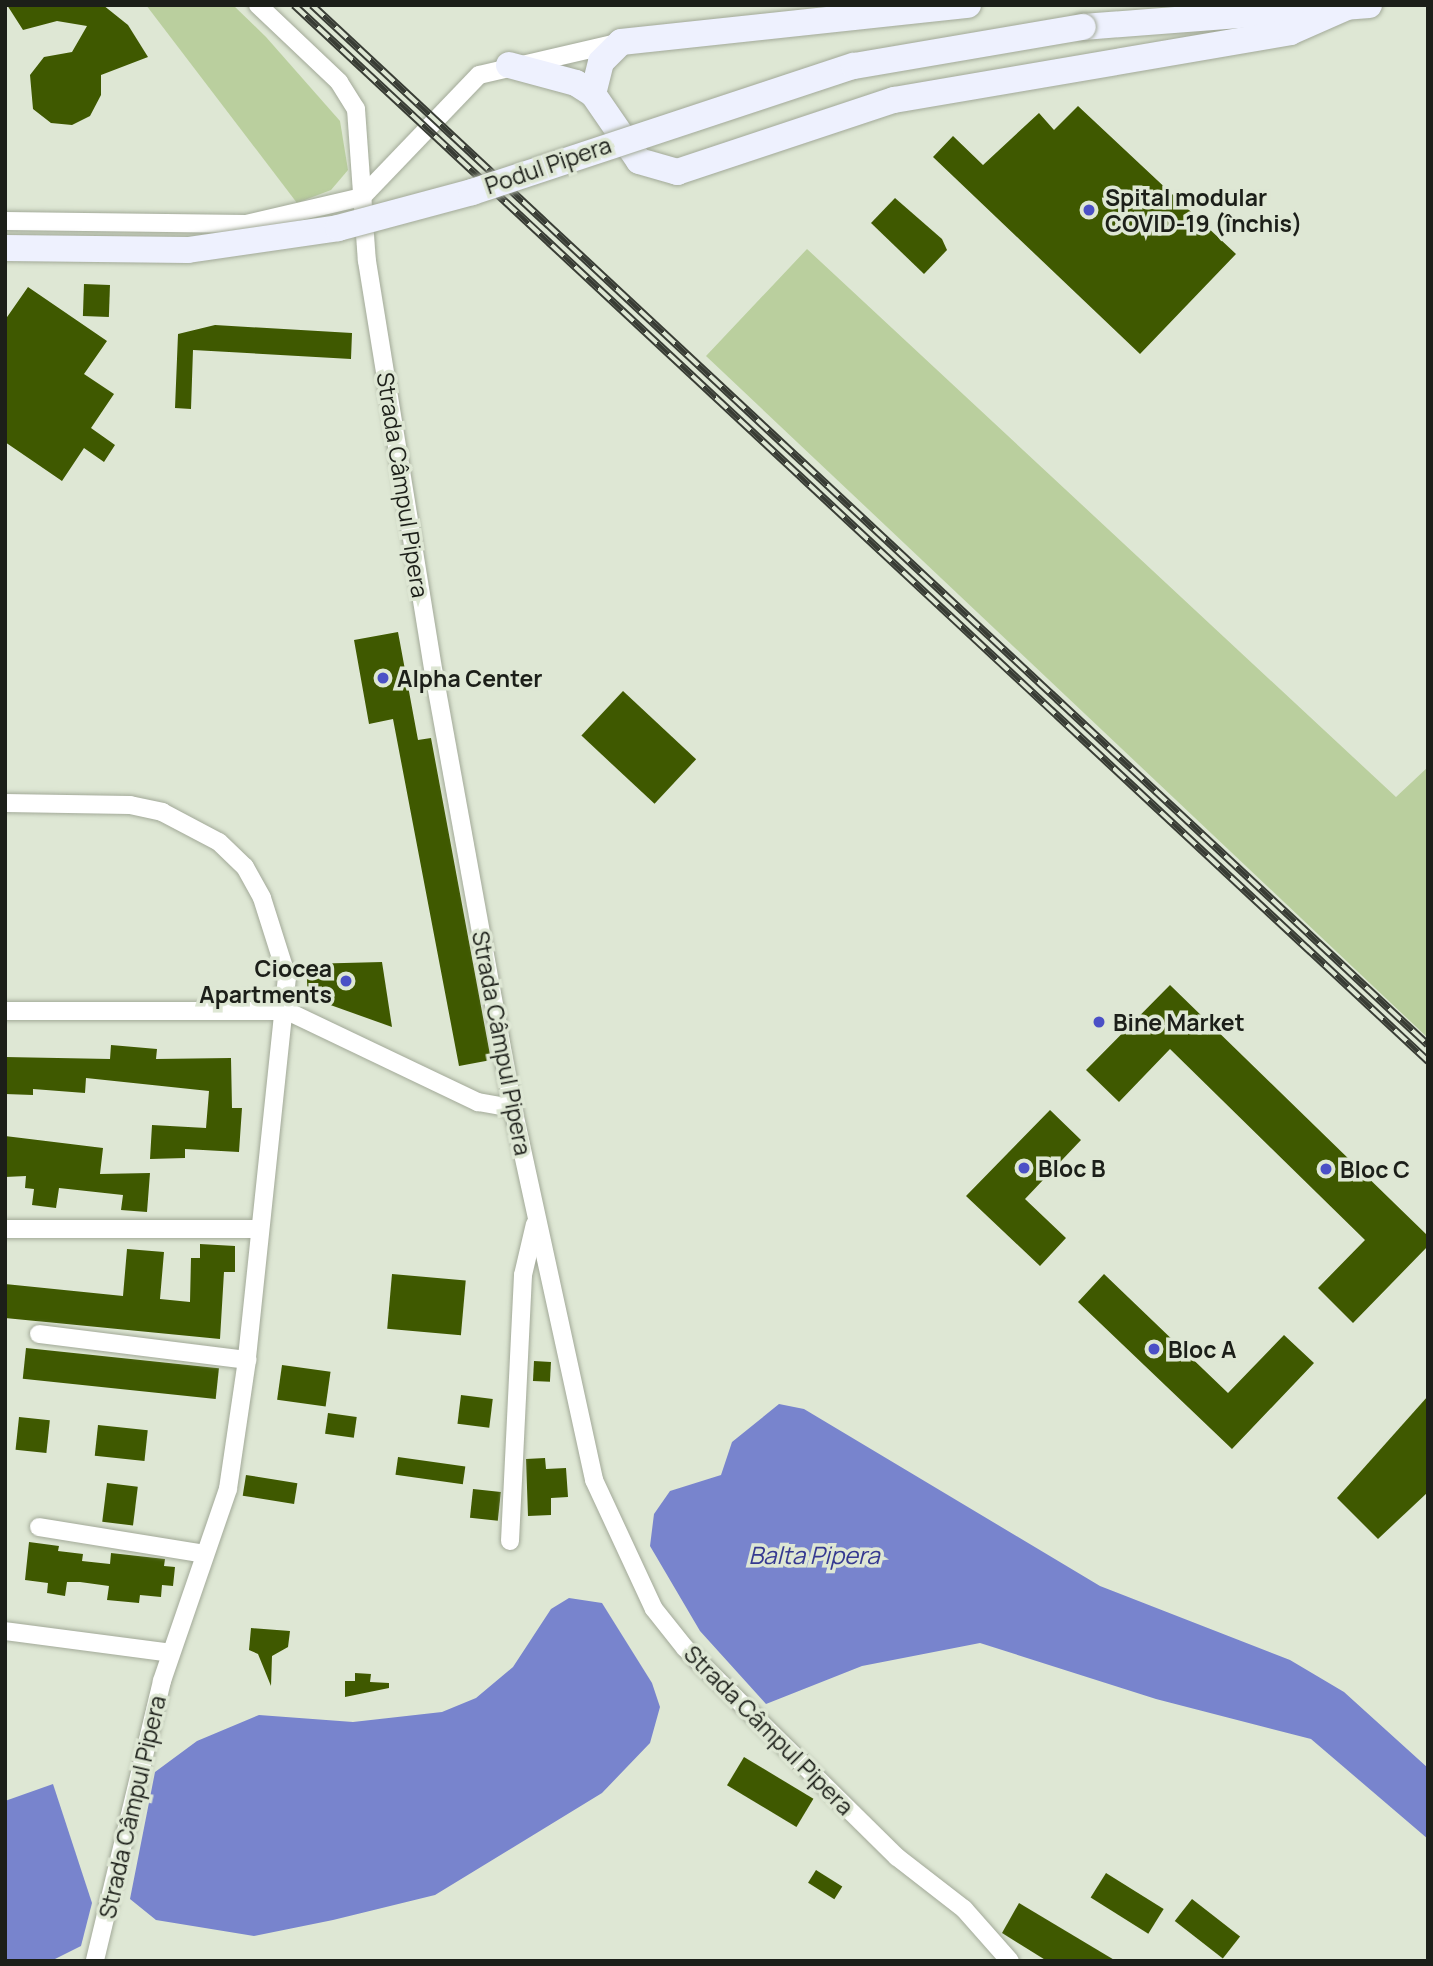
<!DOCTYPE html>
<html>
<head>
<meta charset="utf-8">
<style>
	body { margin:0 }
	#map { position:relative; width:1433px; height:1966px; overflow:hidden; background:#dee7d4; font-family:Manrope,sans-serif }
	div>[style] { position:absolute }
	[style*='--x'] { left:calc(var(--x)*1px); top:calc(var(--y)*1px); width:calc(var(--w)*1px); rotate:calc(var(--a)*1deg) }
	.green>* { inset:0; background:#bacf9e }
	.water>* { inset:0; background:#7884cd }
	.building>* { inset:0; background:#3f5900; transform-origin:0 0 }
	.roads { filter:drop-shadow(0 0 2px #a2a998) drop-shadow(0 0 2px #a2a998) }
	.minor>* { height:18px; margin:-9px; padding:0 9px; transform-origin:9px; border-radius:9px; background:#fff }
	.secondary>* { height:26px; margin:-13px; padding:0 13px; transform-origin:13px; border-radius:13px; background:#eef1fe }
	.rail>* { height:8px; margin-top:-4px; transform-origin:0; background:repeating-linear-gradient(90deg,#dee7d4 0 16px,#393d35 0 32px); box-sizing:border-box; border-block:2px solid #393d35 }
	.bridges { filter:drop-shadow(0 0 2px #a2a998) drop-shadow(0 0 2px #a2a998) }
	.secondary-bridge>* { height:26px; margin:-13px; padding:0 13px; transform-origin:13px; border-radius:13px; background:#eef1fe }
	.dots>* { width:19px; height:19px; translate:-50% -50%; box-sizing:border-box; border:4px solid #dee7d4; border-radius:50% }
	span { translate:-50% -50%; white-space:nowrap; text-align:center; line-height:1.15; -webkit-text-stroke:7px #dee7d4; paint-order:stroke }
	.street-label { font-size:23px; color:#1c1f19 }
	.poi-label { font-size:23px; color:#1c1f19; font-weight:700 }
	.left { translate:0 -50%; text-align:left }
	.right { translate:-100% -50%; text-align:right }
	.water-label { font-size:24px; color:#353990; font-style:italic }
	.frame { position:absolute; inset:0; border:7px solid #1c1f19; pointer-events:none }
</style>
</head>
<body>
<div id="map">
	<div class="green">
		<i style="clip-path:polygon(146px 5px,233px 5px,266px 37px,340px 121px,348px 170px,331px 190px,297px 203px)"></i>
		<i style="clip-path:polygon(807px 249px,1396px 797px,1428px 767px,1428px 1038px,706px 356px)"></i>
	</div>
	<div class="water">
		<i style="clip-path:polygon(779px 1404px,804px 1409px,1100px 1586px,1290px 1660px,1344px 1692px,1428px 1768px,1428px 1839px,1311px 1739px,1156px 1699px,980px 1643px,862px 1666px,766px 1704px,700px 1631px,650px 1546px,654px 1514px,670px 1491px,721px 1475px,732px 1442px)"></i>
		<i style="clip-path:polygon(569px 1598px,602px 1603px,652px 1683px,660px 1707px,650px 1743px,602px 1793px,435px 1895px,333px 1920px,254px 1936px,156px 1920px,130px 1899px,155px 1772px,197px 1741px,259px 1715px,353px 1722px,442px 1712px,476px 1698px,513px 1667px,551px 1609px)"></i>
		<i style="clip-path:polygon(53px 1784px,92px 1903px,81px 1946px,51px 1961px,5px 1961px,5px 1801px)"></i>
	</div>
	<div class="building">
		<i style="clip-path:polygon(7px 5px,103px 5px,128px 25px,148px 57px,101px 75px,101px 95px,90px 116px,72px 125px,51px 123px,33px 109px,30px 75px,44px 57px,72px 52px,87px 26px,57px 21px,23px 30px)"></i>
		<i style="clip-path:polygon(1078px 106px,1236px 254px,1140px 354px,933px 157px,953px 136px,983px 165px,1039px 113px,1054px 130px)"></i>
		<i style="clip-path:polygon(895px 198px,942px 239px,947px 250px,924px 274px,871px 223px)"></i>
		<i style="left:84px;top:284px;width:26px;height:32px;rotate:2deg"></i>
		<i style="clip-path:polygon(28px 287px,107px 341px,84px 374px,114px 394px,91px 428px,115px 445px,104px 462px,84px 448px,62px 481px,5px 442px,5px 320px)"></i>
		<i style="clip-path:polygon(215px 325px,352px 333px,351px 359px,193px 350px,191px 409px,175px 408px,178px 334px)"></i>
		<i style="clip-path:polygon(398px 632px,418px 740px,431px 738px,491px 1060px,459px 1066px,393px 719px,369px 724px,354px 640px)"></i>
		<i style="left:623px;top:691px;width:100px;height:61px;rotate:43deg"></i>
		<i style="clip-path:polygon(382px 962px,392px 1027px,308px 997px,306px 964px)"></i>
		<i style="clip-path:polygon(1170px 985px,1428px 1236px,1428px 1246px,1353px 1323px,1318px 1288px,1365px 1240px,1170px 1049px,1119px 1102px,1086px 1070px)"></i>
		<i style="clip-path:polygon(111px 1045px,157px 1049px,156px 1059px,231px 1058px,232px 1108px,242px 1108px,239px 1152px,185px 1149px,185px 1158px,150px 1159px,152px 1125px,206px 1128px,209px 1091px,86px 1078px,85px 1093px,33px 1089px,33px 1095px,5px 1094px,5px 1057px,110px 1059px)"></i>
		<i style="clip-path:polygon(1050px 1110px,1081px 1140px,1025px 1199px,1066px 1238px,1040px 1266px,966px 1196px)"></i>
		<i style="clip-path:polygon(5px 1136px,103px 1148px,100px 1174px,150px 1173px,147px 1212px,121px 1210px,123px 1195px,59px 1188px,56px 1208px,32px 1205px,34px 1189px,25px 1188px,26px 1176px,5px 1177px)"></i>
		<i style="clip-path:polygon(200px 1244px,235px 1246px,235px 1272px,224px 1272px,220px 1339px,5px 1318px,5px 1284px,123px 1296px,127px 1249px,164px 1252px,160px 1299px,190px 1302px,191px 1258px,200px 1258px)"></i>
		<i style="left:392px;top:1274px;width:74px;height:55px;rotate:5deg"></i>
		<i style="clip-path:polygon(1104px 1274px,1228px 1393px,1284px 1335px,1314px 1363px,1232px 1449px,1078px 1302px)"></i>
		<i style="left:26px;top:1348px;width:194px;height:31px;rotate:6deg"></i>
		<i style="left:534px;top:1361px;width:17px;height:20px;rotate:3deg"></i>
		<i style="left:282px;top:1365px;width:49px;height:35px;rotate:8deg"></i>
		<i style="left:461px;top:1395px;width:32px;height:29px;rotate:7deg"></i>
		<i style="clip-path:polygon(1428px 1396px,1428px 1492px,1378px 1539px,1337px 1498px)"></i>
		<i style="left:328px;top:1413px;width:29px;height:21px;rotate:8deg"></i>
		<i style="left:19px;top:1417px;width:31px;height:33px;rotate:6deg"></i>
		<i style="left:98px;top:1425px;width:50px;height:31px;rotate:6deg"></i>
		<i style="left:398px;top:1457px;width:68px;height:18px;rotate:8deg"></i>
		<i style="clip-path:polygon(545px 1458px,546px 1469px,566px 1468px,568px 1497px,551px 1498px,551px 1515px,528px 1516px,526px 1459px)"></i>
		<i style="left:246px;top:1475px;width:52px;height:21px;rotate:9deg"></i>
		<i style="left:107px;top:1483px;width:31px;height:39px;rotate:7deg"></i>
		<i style="left:473px;top:1489px;width:28px;height:29px;rotate:6deg"></i>
		<i style="clip-path:polygon(29px 1542px,59px 1546px,58px 1551px,83px 1554px,82px 1561px,110px 1564px,111px 1553px,165px 1559px,164px 1566px,175px 1567px,173px 1586px,162px 1585px,161px 1597px,140px 1595px,139px 1603px,107px 1600px,109px 1586px,80px 1582px,67px 1582px,65px 1596px,47px 1593px,48px 1583px,25px 1580px)"></i>
		<i style="clip-path:polygon(251px 1628px,290px 1631px,288px 1647px,272px 1656px,271px 1686px,258px 1654px,249px 1650px)"></i>
		<i style="clip-path:polygon(355px 1673px,371px 1674px,370px 1682px,389px 1683px,389px 1688px,345px 1697px,345px 1681px,355px 1681px)"></i>
		<i style="left:744px;top:1757px;width:81px;height:33px;rotate:31deg"></i>
		<i style="left:816px;top:1870px;width:31px;height:15px;rotate:32deg"></i>
		<i style="left:1106px;top:1873px;width:68px;height:29px;rotate:32deg"></i>
		<i style="left:1192px;top:1899px;width:61px;height:28px;rotate:38deg"></i>
		<i style="clip-path:polygon(1019px 1903px,1116px 1961px,1047px 1961px,1002px 1933px)"></i>
	</div>
	<div class="roads">
		<div class="minor">
			<i style="--x:258;--y:5;--w:112;--a:43.5"></i>
			<i style="--x:339;--y:82;--w:32;--a:58"></i>
			<i style="--x:356;--y:109;--w:152;--a:85.9"></i>
			<i style="--x:367;--y:261;--w:418;--a:80.8"></i>
			<i style="--x:434;--y:674;--w:441;--a:79.7"></i>
			<i style="--x:513;--y:1108;--w:381;--a:77.7"></i>
			<i style="--x:594;--y:1480;--w:142;--a:65.1"></i>
			<i style="--x:654;--y:1609;--w:50;--a:51.5"></i>
			<i style="--x:685;--y:1648;--w:298;--a:44.6"></i>
			<i style="--x:897;--y:1857;--w:85;--a:37.8"></i>
			<i style="--x:964;--y:1909;--w:69;--a:48.5"></i>
			<i style="--x:5;--y:221;--w:241;--a:0.7"></i>
			<i style="--x:246;--y:224;--w:119;--a:-13.1"></i>
			<i style="--x:362;--y:197;--w:169;--a:-46.2"></i>
			<i style="--x:479;--y:75;--w:146;--a:-13.1"></i>
			<i style="--x:5;--y:803;--w:125;--a:0.9"></i>
			<i style="--x:130;--y:805;--w:33;--a:12"></i>
			<i style="--x:162;--y:812;--w:64;--a:27.8"></i>
			<i style="--x:219;--y:842;--w:36;--a:44"></i>
			<i style="--x:245;--y:867;--w:35;--a:61"></i>
			<i style="--x:262;--y:898;--w:83;--a:72.4"></i>
			<i style="--x:287;--y:977;--w:385;--a:96"></i>
			<i style="--x:247;--y:1360;--w:130;--a:98.4"></i>
			<i style="--x:228;--y:1489;--w:203;--a:109"></i>
			<i style="--x:162;--y:1681;--w:288;--a:103.5"></i>
			<i style="--x:5;--y:1011;--w:282;--a:0"></i>
			<i style="--x:287;--y:1011;--w:212;--a:25.5"></i>
			<i style="--x:478;--y:1102;--w:36;--a:10"></i>
			<i style="--x:5;--y:1229;--w:255;--a:0"></i>
			<i style="--x:39;--y:1334;--w:210;--a:7.1"></i>
			<i style="--x:39;--y:1527;--w:168;--a:9.2"></i>
			<i style="--x:510;--y:1541;--w:266;--a:-87.2"></i>
			<i style="--x:523;--y:1275;--w:52;--a:-76.8"></i>
			<i style="--x:5;--y:1631;--w:167;--a:7.5"></i>
		</div>
		<div class="secondary">
			<i style="--x:1083;--y:27;--w:287;--a:-4.4"></i>
			<i style="--x:509;--y:65;--w:69;--a:15"></i>
			<i style="--x:576;--y:83;--w:20;--a:33"></i>
			<i style="--x:593;--y:94;--w:81;--a:55.5"></i>
			<i style="--x:639;--y:161;--w:40;--a:16"></i>
			<i style="--x:677;--y:172;--w:229;--a:-18.4"></i>
			<i style="--x:894;--y:100;--w:402;--a:-9.7"></i>
			<i style="--x:1290;--y:32;--w:62;--a:-23.7"></i>
			<i style="--x:593;--y:94;--w:33;--a:-76"></i>
			<i style="--x:601;--y:62;--w:28;--a:-45"></i>
			<i style="--x:621;--y:42;--w:349;--a:-6.1"></i>
		</div>
	</div>
	<div class="rail">
		<i style="--x:294;--y:5;--w:1550;--a:42.96"></i>
		<i style="--x:312;--y:5;--w:1525;--a:42.98"></i>
	</div>
	<div class="bridges">
		<div class="secondary-bridge">
			<i style="--x:5;--y:248;--w:183;--a:0.6"></i>
			<i style="--x:188;--y:250;--w:152;--a:-8.3"></i>
			<i style="--x:338;--y:228;--w:139;--a:-15"></i>
			<i style="--x:472;--y:192;--w:402;--a:-18.3"></i>
			<i style="--x:854;--y:66;--w:232;--a:-9.7"></i>
		</div>
	</div>
	<div class="dots">
		<i style="left:1089px;top:210px;background:#4b50c6"></i>
		<i style="left:383px;top:678px;background:#4b50c6"></i>
		<i style="left:346px;top:981px;background:#4b50c6"></i>
		<i style="left:1099px;top:1022px;background:#4b50c6"></i>
		<i style="left:1024px;top:1168px;background:#4b50c6"></i>
		<i style="left:1326px;top:1169px;background:#4b50c6"></i>
		<i style="left:1154px;top:1349px;background:#4b50c6"></i>
	</div>
	<div class="street-label">
		<span style="left:548px;top:165px;rotate:-19deg">Podul Pipera</span>
		<span style="left:403px;top:485px;rotate:81deg">Strada Câmpul Pipera</span>
		<span style="left:502px;top:1043px;rotate:79deg">Strada Câmpul Pipera</span>
		<span style="left:769px;top:1730px;rotate:45deg">Strada Câmpul Pipera</span>
		<span style="left:132px;top:1807px;rotate:-77deg">Strada Câmpul Pipera</span>
	</div>
	<div class="poi-label">
		<span class="left" style="left:1105px;top:210px">Spital modular<br>COVID-19 (închis)</span>
		<span class="left" style="left:397px;top:678px">Alpha Center</span>
		<span class="right" style="left:332px;top:981px">Ciocea<br>Apartments</span>
		<span class="left" style="left:1113px;top:1022px">Bine Market</span>
		<span class="left" style="left:1038px;top:1168px">Bloc B</span>
		<span class="left" style="left:1340px;top:1169px">Bloc C</span>
		<span class="left" style="left:1168px;top:1349px">Bloc A</span>
	</div>
	<div class="water-label">
		<span style="left:814px;top:1555px">Balta Pipera</span>
	</div>
	<div class="frame"></div>
</div>
</body>
</html>
